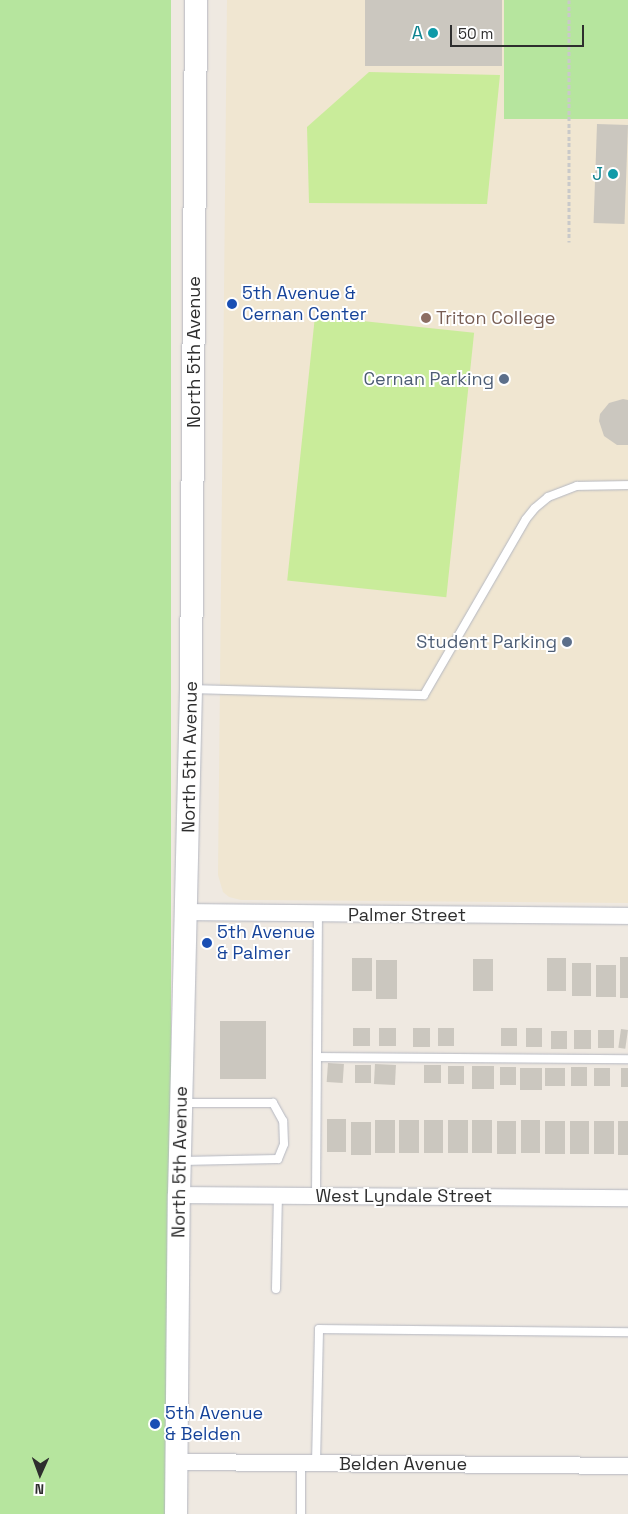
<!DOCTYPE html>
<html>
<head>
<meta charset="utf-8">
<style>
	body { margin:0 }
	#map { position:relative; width:628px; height:1514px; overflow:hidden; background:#efe9e1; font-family:"Space Grotesk",sans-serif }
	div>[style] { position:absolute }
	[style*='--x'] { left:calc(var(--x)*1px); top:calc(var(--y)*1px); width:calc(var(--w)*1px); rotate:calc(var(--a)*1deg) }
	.education>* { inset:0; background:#f0e6d1 }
	.green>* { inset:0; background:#b6e59e; transform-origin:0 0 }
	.pitch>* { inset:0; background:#c9ec9a; transform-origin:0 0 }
	.building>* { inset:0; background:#cbc7bf; transform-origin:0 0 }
	.path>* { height:3px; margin-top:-1.5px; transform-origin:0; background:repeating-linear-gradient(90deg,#c9c9c9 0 4px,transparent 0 6.5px) }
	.roads { filter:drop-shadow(0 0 1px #b4b7c1) drop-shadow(0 0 1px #b4b7c1) }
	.lane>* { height:8px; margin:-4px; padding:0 4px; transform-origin:4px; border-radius:4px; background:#fff }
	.street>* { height:16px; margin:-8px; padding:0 8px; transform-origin:8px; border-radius:8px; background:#fff }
	.secondary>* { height:22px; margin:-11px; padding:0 11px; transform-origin:11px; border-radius:11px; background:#fff }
	.dots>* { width:14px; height:14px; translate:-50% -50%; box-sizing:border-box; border:2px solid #fff; border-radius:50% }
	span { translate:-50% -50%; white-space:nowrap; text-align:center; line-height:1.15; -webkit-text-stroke:4px #fff; paint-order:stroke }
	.culture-label { font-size:18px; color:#0d838f }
	.right { translate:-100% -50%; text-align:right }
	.transit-label { font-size:18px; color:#164399 }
	.left { translate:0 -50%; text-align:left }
	.education-label { font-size:18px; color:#785e54 }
	.street-label { font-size:18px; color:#2e2e2e }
	.service-label { font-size:18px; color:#4e5e75 }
	.north { position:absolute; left:15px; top:1449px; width:50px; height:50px; -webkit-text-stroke:4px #fff; paint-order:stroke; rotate:182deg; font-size:14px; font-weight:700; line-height:20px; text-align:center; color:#2e2e2e }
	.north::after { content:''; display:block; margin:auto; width:18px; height:22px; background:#2e2e2e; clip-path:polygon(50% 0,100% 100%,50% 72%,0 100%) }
	.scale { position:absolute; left:450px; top:25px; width:134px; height:22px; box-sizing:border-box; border:2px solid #2e2e2e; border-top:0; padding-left:6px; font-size:15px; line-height:18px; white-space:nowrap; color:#2e2e2e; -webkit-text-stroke:4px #fff; paint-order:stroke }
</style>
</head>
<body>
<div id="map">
	<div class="education">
		<i style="clip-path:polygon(227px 0,628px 0,628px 903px,241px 900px,229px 897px,223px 892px,218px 875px)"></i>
	</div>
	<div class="green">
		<i style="left:0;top:0;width:171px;height:1514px"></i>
		<i style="left:504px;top:0;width:124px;height:119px"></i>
	</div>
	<div class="pitch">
		<i style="clip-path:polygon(369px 72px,500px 75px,487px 204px,309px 203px,307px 127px)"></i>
		<i style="left:315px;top:316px;width:160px;height:266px;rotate:6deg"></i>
	</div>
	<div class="building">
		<i style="left:365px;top:0;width:137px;height:66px"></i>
		<i style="left:597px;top:124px;width:31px;height:99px;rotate:2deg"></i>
		<i style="clip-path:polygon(623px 399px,628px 400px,628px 445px,617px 445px,604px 436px,599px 421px,600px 414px,609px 403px)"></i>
		<i style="left:620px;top:957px;width:8px;height:41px"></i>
		<i style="left:352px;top:958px;width:20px;height:33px"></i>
		<i style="left:547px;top:958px;width:19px;height:33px"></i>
		<i style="left:473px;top:959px;width:20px;height:32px"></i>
		<i style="left:376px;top:960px;width:21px;height:39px"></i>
		<i style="left:572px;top:963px;width:19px;height:33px"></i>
		<i style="left:596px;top:965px;width:20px;height:32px"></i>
		<i style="left:220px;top:1021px;width:46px;height:58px"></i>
		<i style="left:353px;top:1028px;width:17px;height:18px"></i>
		<i style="left:379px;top:1028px;width:17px;height:18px"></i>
		<i style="left:413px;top:1028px;width:17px;height:19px"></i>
		<i style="left:438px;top:1028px;width:16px;height:18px"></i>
		<i style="left:501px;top:1028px;width:16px;height:18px"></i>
		<i style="left:526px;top:1028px;width:16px;height:19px"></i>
		<i style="left:621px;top:1029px;width:7px;height:19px;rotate:8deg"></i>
		<i style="left:574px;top:1030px;width:17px;height:19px"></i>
		<i style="left:598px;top:1030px;width:16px;height:18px"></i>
		<i style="left:551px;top:1031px;width:16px;height:18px"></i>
		<i style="left:328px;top:1063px;width:16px;height:19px;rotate:4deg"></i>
		<i style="left:375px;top:1064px;width:21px;height:20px;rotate:3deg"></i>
		<i style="left:355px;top:1065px;width:16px;height:18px"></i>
		<i style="left:424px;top:1065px;width:17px;height:18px"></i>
		<i style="left:448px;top:1066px;width:16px;height:18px"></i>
		<i style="left:472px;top:1066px;width:22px;height:23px"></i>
		<i style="left:500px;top:1067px;width:16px;height:18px"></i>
		<i style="left:571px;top:1067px;width:16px;height:19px"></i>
		<i style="left:520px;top:1068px;width:22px;height:22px"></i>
		<i style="left:545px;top:1068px;width:20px;height:18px"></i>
		<i style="left:594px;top:1068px;width:16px;height:18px"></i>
		<i style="left:621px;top:1068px;width:7px;height:19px"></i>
		<i style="left:327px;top:1119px;width:19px;height:33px"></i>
		<i style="left:375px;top:1120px;width:20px;height:33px"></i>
		<i style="left:399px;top:1120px;width:20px;height:33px"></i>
		<i style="left:424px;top:1120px;width:19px;height:33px"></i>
		<i style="left:448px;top:1120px;width:20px;height:33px"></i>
		<i style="left:472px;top:1120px;width:20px;height:33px"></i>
		<i style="left:521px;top:1120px;width:19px;height:33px"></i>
		<i style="left:497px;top:1121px;width:19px;height:33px"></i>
		<i style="left:545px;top:1121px;width:20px;height:33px"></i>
		<i style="left:570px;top:1121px;width:19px;height:33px"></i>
		<i style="left:594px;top:1121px;width:20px;height:33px"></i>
		<i style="left:618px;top:1121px;width:10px;height:34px"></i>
		<i style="left:351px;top:1122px;width:20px;height:33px"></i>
	</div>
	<div class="path">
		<i style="--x:569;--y:0;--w:242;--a:90"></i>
	</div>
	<div class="roads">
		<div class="lane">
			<i style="--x:193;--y:689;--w:231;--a:1.5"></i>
			<i style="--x:424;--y:695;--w:203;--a:-59.9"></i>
			<i style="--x:526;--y:519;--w:14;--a:-51"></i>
			<i style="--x:535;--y:508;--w:17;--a:-40"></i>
			<i style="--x:548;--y:497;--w:31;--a:-21"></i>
			<i style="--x:577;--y:486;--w:51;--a:-1.1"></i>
			<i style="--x:317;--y:1057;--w:311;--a:0.4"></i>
			<i style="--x:182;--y:1161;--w:96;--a:-1.2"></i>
			<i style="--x:278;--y:1159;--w:16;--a:-68"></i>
			<i style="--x:284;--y:1144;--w:23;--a:-92"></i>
			<i style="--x:283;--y:1121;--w:21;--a:-119"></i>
			<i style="--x:273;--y:1103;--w:90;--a:180"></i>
			<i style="--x:316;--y:1196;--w:282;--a:-89.6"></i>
			<i style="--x:276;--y:1289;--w:93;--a:-88.8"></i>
			<i style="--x:316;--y:1463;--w:134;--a:-88.7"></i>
			<i style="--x:319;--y:1329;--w:309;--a:0.6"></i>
			<i style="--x:301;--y:1514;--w:51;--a:-90"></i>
		</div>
		<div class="street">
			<i style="--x:186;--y:912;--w:442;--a:0.5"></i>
			<i style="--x:179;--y:1195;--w:449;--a:0.4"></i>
			<i style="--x:178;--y:1462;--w:450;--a:0.5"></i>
		</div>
		<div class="secondary">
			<i style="--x:176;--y:1514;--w:319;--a:-89.5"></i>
			<i style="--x:179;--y:1195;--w:507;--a:-88.64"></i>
			<i style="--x:191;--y:688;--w:688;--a:-89.58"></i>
		</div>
	</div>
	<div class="dots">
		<i style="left:433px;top:33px;background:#0f9aa8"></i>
		<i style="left:613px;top:174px;background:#0f9aa8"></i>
		<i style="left:232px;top:304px;background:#1a4fb4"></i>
		<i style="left:426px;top:318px;background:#8d6e63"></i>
		<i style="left:504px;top:379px;background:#5c6f8a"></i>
		<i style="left:567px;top:642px;background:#5c6f8a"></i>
		<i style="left:207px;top:943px;background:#1a4fb4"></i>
		<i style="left:155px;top:1424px;background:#1a4fb4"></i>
	</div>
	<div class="culture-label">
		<span class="right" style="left:423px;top:33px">A</span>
		<span class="right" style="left:603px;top:174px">J</span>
	</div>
	<div class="transit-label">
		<span class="left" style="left:242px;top:304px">5th Avenue &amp;<br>Cernan Center</span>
		<span class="left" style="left:217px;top:943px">5th Avenue<br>&amp; Palmer</span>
		<span class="left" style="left:165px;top:1424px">5th Avenue<br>&amp; Belden</span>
	</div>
	<div class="education-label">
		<span class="left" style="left:436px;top:318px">Triton College</span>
	</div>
	<div class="street-label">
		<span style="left:194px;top:352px;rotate:-90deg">North 5th Avenue</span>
		<span style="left:190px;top:757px;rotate:-89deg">North 5th Avenue</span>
		<span style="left:407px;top:915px">Palmer Street</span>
		<span style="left:180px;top:1162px;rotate:-89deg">North 5th Avenue</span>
		<span style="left:404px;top:1196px">West Lyndale Street</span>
		<span style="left:403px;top:1464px">Belden Avenue</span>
	</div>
	<div class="service-label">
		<span class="right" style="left:494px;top:379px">Cernan Parking</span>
		<span class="right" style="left:557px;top:642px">Student Parking</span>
	</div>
	<div class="north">N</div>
	<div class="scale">50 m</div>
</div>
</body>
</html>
